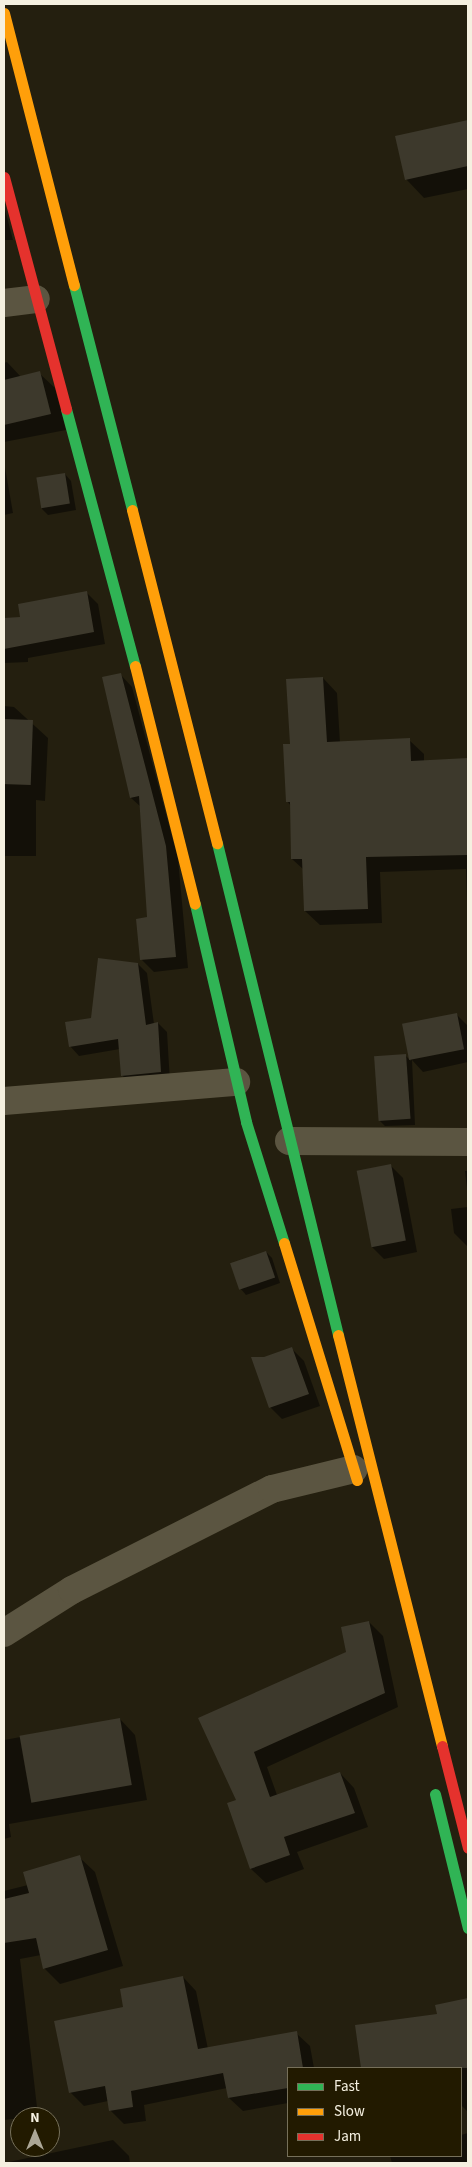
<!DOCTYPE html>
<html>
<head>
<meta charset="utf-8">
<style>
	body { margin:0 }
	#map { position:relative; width:472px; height:2167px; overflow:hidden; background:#241f0f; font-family:"Source Sans 3",sans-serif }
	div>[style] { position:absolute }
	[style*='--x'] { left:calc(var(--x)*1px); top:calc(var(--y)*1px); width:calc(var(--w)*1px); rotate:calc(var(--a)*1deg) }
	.shadow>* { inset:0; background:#0007 }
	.building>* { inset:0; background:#3d392c; transform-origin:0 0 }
	.street>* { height:28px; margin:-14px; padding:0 14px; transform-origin:14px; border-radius:14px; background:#5b5541 }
	.fast>* { height:11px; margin:-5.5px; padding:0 5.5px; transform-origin:5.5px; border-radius:5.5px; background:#30b455 }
	.slow>* { height:11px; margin:-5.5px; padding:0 5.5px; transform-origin:5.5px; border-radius:5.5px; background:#ff9f0a }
	.jam>* { height:11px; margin:-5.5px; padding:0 5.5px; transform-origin:5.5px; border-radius:5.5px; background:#e5322d }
	span { translate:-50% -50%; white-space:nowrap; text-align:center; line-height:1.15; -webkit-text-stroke:4.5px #221a00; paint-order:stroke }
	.frame { position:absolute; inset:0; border:5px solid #f5f0e0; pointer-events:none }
	.legend { position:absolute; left:287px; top:2067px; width:175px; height:90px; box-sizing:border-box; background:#221a00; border:1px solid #76705a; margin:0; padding:6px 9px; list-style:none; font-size:15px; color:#f5f0e0 }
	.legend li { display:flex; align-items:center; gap:10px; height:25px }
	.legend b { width:25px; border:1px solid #76705a }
	.north { position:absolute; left:10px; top:2107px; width:50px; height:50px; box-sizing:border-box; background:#221a00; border:1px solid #76705a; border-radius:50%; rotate:0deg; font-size:14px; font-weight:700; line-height:20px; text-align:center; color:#f5f0e0 }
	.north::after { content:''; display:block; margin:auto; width:18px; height:22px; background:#aca797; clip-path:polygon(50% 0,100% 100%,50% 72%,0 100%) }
</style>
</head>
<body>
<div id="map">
	<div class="shadow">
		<i style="clip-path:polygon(468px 121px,468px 189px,424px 198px,406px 179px,397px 137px)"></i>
		<i style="clip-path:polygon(4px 206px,13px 240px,4px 240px)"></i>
		<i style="clip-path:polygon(7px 362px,21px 377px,39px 373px,55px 388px,66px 430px,4px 442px,4px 363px)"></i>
		<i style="clip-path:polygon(4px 462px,13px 513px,4px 515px)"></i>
		<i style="clip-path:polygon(65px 474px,71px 481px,76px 510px,48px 515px,42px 509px,37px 479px)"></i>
		<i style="clip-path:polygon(86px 592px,98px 604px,105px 644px,28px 658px,28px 662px,4px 663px,4px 619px,22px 618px)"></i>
		<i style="clip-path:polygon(120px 674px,132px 687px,178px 859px,188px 968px,154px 972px,142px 960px,148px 919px,141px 807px,131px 798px)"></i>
		<i style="clip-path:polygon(323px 678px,337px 693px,340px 743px,409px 740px,424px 754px,424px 762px,468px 759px,468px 935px,466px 869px,380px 872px,382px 923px,320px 925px,305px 911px,304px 870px,292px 859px,291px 806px,287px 801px,292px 745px)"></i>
		<i style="clip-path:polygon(4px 706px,14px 707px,48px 738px,45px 801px,36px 800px,36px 856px,4px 856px)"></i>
		<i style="clip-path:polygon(138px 964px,147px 973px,154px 1024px,158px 1023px,167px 1032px,170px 1082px,131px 1085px,122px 1075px,120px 1049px,79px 1056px,70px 1046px)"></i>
		<i style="clip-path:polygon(456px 1014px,468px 1026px,468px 1062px,423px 1072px,412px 1060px,415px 1125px,385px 1126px,379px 1120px,406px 1056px,411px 1061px,404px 1025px)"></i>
		<i style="clip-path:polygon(391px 1166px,403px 1178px,417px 1252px,384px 1259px,372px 1247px,358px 1171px)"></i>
		<i style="clip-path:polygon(465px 1171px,468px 1171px,468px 1197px)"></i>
		<i style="clip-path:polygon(468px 1207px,468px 1247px,454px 1233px,451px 1209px)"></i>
		<i style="clip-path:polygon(266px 1252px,272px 1258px,280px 1283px,246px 1295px,240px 1288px)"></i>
		<i style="clip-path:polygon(292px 1349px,304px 1361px,320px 1406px,282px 1419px,270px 1407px,264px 1359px)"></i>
		<i style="clip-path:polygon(369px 1622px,383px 1636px,398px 1707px,267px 1767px,277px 1795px,340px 1773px,354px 1788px,368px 1827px,297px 1852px,304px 1869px,266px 1883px,251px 1869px,229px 1804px,238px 1801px,200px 1719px,347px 1652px)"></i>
		<i style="clip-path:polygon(120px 1719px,135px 1735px,147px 1800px,9px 1824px,11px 1837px,4px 1839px,4px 1740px)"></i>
		<i style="clip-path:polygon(79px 1857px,95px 1872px,123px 1966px,60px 1984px,44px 1968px,41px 1955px,20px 1959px,38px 2116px,4px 2120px,4px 1891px,28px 1885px)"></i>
		<i style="clip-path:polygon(183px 1977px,196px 1991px,208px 2049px,296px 2033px,310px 2046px,314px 2068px,288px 2068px,288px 2103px,243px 2111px,229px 2098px,227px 2088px,144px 2105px,146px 2121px,124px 2124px,110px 2110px,108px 2101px,84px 2106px,70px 2092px,125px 2008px)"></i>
		<i style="clip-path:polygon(468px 1999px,468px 2112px,461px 2105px,461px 2068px,362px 2068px,356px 2027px,439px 2015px,437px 2006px)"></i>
		<i style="clip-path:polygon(468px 2133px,468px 2163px,392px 2163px,390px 2156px,461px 2156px,461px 2135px)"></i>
		<i style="clip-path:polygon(113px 2140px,129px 2156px,130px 2163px,4px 2163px)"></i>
	</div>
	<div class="building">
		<i style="clip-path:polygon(468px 120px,468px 166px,405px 180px,395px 136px)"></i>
		<i style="clip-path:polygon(40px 371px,51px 414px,4px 425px,4px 380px)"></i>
		<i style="left:65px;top:473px;width:31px;height:29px;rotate:81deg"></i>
		<i style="clip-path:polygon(87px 591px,94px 632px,4px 649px,4px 618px,20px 617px,18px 604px)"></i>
		<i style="clip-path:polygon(121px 673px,166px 846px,176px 957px,140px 960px,136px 919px,147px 917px,139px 796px,130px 798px,102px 677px)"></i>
		<i style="clip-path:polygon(323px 677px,327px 742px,410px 738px,411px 761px,468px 758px,468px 855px,366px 857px,368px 909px,304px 911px,302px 859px,291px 859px,290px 802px,286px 802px,283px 744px,290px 744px,286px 679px)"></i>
		<i style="left:4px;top:719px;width:29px;height:65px;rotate:2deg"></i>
		<i style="clip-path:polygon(98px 958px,138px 963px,146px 1025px,158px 1022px,161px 1072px,121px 1076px,118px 1039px,69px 1047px,65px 1022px,91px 1018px)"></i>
		<i style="left:457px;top:1013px;width:37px;height:56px;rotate:79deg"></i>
		<i style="left:406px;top:1054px;width:65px;height:32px;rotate:86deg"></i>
		<i style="left:391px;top:1164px;width:78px;height:35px;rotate:79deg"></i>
		<i style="left:266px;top:1251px;width:28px;height:38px;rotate:71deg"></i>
		<i style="clip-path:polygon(292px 1347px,309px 1394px,269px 1408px,251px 1357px,264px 1357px)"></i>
		<i style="clip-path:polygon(369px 1621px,385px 1693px,254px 1752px,270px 1797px,340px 1772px,355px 1813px,284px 1837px,290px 1855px,250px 1869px,227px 1803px,236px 1800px,198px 1718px,346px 1652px,341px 1627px)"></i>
		<i style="left:120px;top:1718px;width:68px;height:102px;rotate:80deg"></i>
		<i style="clip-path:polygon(80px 1855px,108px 1950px,43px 1969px,36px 1938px,4px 1943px,4px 1899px,29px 1893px,23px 1872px)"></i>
		<i style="clip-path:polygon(183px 1976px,198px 2049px,297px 2031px,303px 2068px,288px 2068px,288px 2088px,228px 2098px,223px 2073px,131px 2091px,133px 2107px,109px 2111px,105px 2086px,69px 2093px,54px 2021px,123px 2007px,120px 1989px)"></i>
		<i style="clip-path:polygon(468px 1998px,468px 2068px,361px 2068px,355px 2025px,437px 2014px,435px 2005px)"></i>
	</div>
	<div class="street">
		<i style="--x:4;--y:303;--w:32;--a:-7"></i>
		<i style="--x:4;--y:1101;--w:233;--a:-4.7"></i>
		<i style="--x:289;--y:1141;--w:179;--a:0.3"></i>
		<i style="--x:4;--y:1633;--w:80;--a:-32.3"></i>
		<i style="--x:72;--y:1590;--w:224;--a:-26.8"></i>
		<i style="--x:272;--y:1489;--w:84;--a:-13.7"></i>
	</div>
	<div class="fast">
		<i style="--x:74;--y:285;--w:232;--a:75.5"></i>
		<i style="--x:66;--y:409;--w:266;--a:75"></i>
		<i style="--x:217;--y:843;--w:507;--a:76.18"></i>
		<i style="--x:195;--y:904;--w:224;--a:76.8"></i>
		<i style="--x:246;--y:1122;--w:127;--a:72.6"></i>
		<i style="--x:435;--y:1794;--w:138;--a:76.2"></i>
	</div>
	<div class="slow">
		<i style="--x:4;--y:13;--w:281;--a:75.6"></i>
		<i style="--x:132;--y:510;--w:344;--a:75.7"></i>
		<i style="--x:135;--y:666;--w:245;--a:75.9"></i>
		<i style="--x:284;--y:1243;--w:248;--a:72.9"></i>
		<i style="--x:338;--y:1335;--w:424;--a:75.8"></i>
	</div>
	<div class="jam">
		<i style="--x:4;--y:177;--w:240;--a:75"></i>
		<i style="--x:442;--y:1746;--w:105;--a:75.7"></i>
	</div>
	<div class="frame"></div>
	<ul class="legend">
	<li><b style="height:6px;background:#30b455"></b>Fast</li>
	<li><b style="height:6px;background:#ff9f0a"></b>Slow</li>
	<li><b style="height:6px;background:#e5322d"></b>Jam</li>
	</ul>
	<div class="north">N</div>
</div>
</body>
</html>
